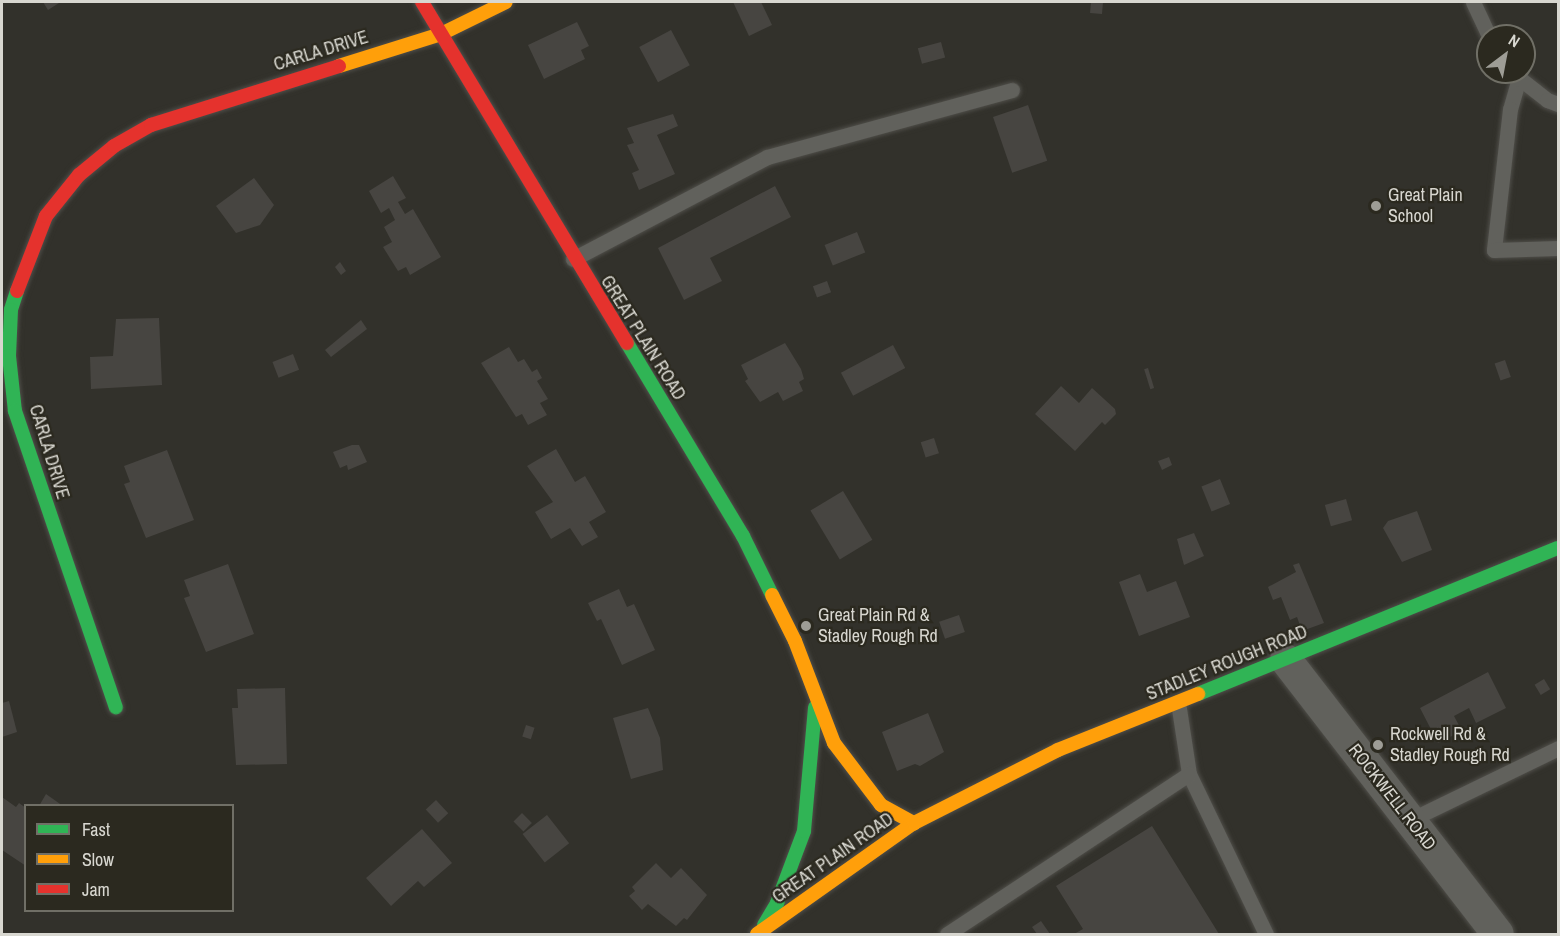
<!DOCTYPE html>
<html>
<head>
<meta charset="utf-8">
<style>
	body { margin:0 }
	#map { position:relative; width:1560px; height:936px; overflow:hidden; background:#32312b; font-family:"Archivo Narrow",sans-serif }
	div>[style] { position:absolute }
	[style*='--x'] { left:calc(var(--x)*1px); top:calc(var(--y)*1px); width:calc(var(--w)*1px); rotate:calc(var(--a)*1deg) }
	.building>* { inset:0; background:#474541; transform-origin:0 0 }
	.roads { filter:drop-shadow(0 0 2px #4f4e49) drop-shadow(0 0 2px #4f4e49) }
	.lane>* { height:15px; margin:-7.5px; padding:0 7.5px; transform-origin:7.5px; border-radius:7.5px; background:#61615c }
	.street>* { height:32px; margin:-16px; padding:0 16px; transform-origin:16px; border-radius:16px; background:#61615c }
	.fast>* { height:14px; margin:-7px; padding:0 7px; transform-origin:7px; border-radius:7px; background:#30b455 }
	.slow>* { height:14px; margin:-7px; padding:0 7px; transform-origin:7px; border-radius:7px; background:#ff9f0a }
	.jam>* { height:14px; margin:-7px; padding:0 7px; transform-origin:7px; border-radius:7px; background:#e5322d }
	.dots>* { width:16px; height:16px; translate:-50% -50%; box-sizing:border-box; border:3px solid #2b291f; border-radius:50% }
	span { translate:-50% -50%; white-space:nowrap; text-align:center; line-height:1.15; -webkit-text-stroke:4.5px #2b291f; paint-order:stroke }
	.street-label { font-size:18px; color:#d8d7d0 }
	.poi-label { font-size:18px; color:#d8d7d0 }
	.left { translate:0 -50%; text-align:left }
	.frame { position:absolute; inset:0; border:3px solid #d8d7d0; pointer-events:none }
	.legend { position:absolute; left:24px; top:804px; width:210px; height:108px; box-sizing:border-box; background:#2b291f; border:2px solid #706f66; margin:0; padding:8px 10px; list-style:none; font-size:18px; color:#d8d7d0 }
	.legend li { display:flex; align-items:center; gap:12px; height:30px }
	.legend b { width:30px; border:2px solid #706f66 }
	.north { position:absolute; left:1476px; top:24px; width:60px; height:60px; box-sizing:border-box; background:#2b291f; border:2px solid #706f66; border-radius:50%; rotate:32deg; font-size:16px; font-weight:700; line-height:24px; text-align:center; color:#d8d7d0 }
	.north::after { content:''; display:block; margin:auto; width:21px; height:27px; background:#9e9d96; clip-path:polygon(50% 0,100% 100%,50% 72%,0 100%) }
</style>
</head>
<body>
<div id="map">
	<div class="building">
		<i style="clip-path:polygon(43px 2px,58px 2px,59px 3px,48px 10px)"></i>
		<i style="clip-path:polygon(733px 2px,761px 2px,772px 25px,749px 36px)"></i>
		<i style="left:1091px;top:2px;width:12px;height:11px;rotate:5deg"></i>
		<i style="clip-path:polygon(577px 22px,589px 46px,581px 50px,585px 59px,544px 79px,528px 45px)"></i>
		<i style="left:671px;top:30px;width:40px;height:36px;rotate:62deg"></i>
		<i style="left:941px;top:42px;width:16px;height:24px;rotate:75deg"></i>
		<i style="left:1028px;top:105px;width:59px;height:37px;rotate:71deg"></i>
		<i style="clip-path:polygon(673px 114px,678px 126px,657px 135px,675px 174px,639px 190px,632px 173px,639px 170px,627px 145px,634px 143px,627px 128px)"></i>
		<i style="clip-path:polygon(393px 176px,406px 198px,398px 202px,405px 214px,413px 209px,441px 257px,410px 275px,406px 267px,398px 271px,383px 247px,392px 242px,384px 227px,395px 220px,389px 208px,381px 213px,369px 191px)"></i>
		<i style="clip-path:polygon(254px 178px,274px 205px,260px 225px,236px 233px,216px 206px)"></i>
		<i style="clip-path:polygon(775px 186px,791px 217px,710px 258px,722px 281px,684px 300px,658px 248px)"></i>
		<i style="left:857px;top:232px;width:22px;height:35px;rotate:68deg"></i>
		<i style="clip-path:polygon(340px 262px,346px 271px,341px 275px,335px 267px)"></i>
		<i style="left:827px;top:281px;width:12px;height:15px;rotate:70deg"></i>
		<i style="clip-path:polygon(159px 318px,162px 385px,91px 389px,90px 357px,113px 356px,116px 319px)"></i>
		<i style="clip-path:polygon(361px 320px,367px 329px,331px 357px,325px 350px)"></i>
		<i style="clip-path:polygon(785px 343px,801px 369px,804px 379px,799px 382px,803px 391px,783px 401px,778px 392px,760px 402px,745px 381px,748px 379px,741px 365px)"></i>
		<i style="left:893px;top:345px;width:26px;height:59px;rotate:62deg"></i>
		<i style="clip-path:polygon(509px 347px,518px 362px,524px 359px,532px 372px,537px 369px,542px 378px,537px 381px,548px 399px,540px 403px,547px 415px,528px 425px,522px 414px,516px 417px,481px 363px)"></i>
		<i style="left:293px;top:354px;width:17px;height:22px;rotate:69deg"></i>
		<i style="left:1505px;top:360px;width:18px;height:11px;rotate:71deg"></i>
		<i style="left:1148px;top:368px;width:21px;height:4px;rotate:73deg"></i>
		<i style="clip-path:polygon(1061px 386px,1079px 403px,1092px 388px,1115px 409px,1116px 414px,1105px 425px,1102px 422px,1075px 451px,1035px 414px)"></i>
		<i style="left:934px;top:438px;width:16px;height:14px;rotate:72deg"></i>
		<i style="clip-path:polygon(352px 445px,359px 445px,367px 462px,348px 470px,347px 465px,340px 468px,333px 452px)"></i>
		<i style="clip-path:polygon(556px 449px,575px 482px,585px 476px,606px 512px,589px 522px,598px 537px,582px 546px,570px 528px,551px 539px,535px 512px,553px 502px,527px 466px)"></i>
		<i style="clip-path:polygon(167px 450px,194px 520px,146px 538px,124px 484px,130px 482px,124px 466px)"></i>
		<i style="clip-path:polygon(1169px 457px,1172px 465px,1162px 470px,1158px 461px)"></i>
		<i style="left:1220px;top:479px;width:27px;height:20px;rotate:68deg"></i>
		<i style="left:843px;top:491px;width:57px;height:38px;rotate:59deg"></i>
		<i style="left:1346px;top:499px;width:22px;height:22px;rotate:74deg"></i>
		<i style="clip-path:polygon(1417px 511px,1432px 550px,1402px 562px,1383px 528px,1388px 521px)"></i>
		<i style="clip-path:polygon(1194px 533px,1204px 556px,1184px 565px,1177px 539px)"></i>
		<i style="clip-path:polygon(1299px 563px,1324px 623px,1302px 631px,1297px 617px,1290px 620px,1281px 597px,1273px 600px,1268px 587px,1296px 572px,1293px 565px)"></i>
		<i style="clip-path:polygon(228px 564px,254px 634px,206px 652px,184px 598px,190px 596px,184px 580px)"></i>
		<i style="clip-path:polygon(1140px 574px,1147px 592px,1176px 581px,1190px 617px,1139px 636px,1119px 582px)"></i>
		<i style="clip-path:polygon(619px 589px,627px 607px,634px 604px,655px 650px,622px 665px,601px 619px,597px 621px,588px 603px)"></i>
		<i style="left:959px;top:615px;width:18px;height:21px;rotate:71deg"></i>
		<i style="clip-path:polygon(1488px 672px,1506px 708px,1476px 723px,1469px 708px,1454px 716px,1462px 731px,1438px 743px,1420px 708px)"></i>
		<i style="left:1544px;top:679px;width:12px;height:11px;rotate:59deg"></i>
		<i style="clip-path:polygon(285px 688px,287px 764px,236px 765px,232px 708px,238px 708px,237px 689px)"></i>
		<i style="clip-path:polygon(9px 701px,17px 732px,2px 737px,2px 703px)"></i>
		<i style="clip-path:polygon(648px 708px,660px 738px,663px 770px,631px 779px,613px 718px)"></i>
		<i style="clip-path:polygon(928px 713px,944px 752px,920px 766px,915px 764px,897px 771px,882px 732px)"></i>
		<i style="left:526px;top:725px;width:9px;height:12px;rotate:18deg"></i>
		<i style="clip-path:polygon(46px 794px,63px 806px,39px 806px)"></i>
		<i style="clip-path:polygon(2px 797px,16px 807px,19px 803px,26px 808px,26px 866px,2px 850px)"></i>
		<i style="left:436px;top:800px;width:18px;height:14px;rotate:47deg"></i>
		<i style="left:522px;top:813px;width:14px;height:12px;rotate:45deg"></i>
		<i style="left:547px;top:815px;width:36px;height:31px;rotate:52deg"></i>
		<i style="clip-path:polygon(1152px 826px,1219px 934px,1074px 934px,1083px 929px,1056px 886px)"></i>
		<i style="clip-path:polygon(422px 829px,452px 863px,424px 887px,418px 881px,391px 906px,366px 878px)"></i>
		<i style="clip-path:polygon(656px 863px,671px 878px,681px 868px,707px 895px,687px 920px,684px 918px,676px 926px,648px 904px,642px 910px,629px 896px,635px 891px,632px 887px)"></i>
		<i style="clip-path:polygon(1041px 921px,1050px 934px,1037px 934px,1032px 927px)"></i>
	</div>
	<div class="roads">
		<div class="lane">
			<i style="--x:1473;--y:2;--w:38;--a:65"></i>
			<i style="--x:1515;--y:72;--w:7;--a:56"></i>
			<i style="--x:1519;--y:78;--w:32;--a:106"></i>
			<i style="--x:1510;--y:109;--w:142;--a:96.5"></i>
			<i style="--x:1494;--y:250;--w:64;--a:-1.8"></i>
			<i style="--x:1519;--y:78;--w:36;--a:38"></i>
			<i style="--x:1547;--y:100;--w:12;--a:20"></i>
			<i style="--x:573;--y:259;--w:219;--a:-27.7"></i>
			<i style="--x:767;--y:157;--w:254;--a:-15.3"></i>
			<i style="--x:1178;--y:702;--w:73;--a:81.3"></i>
			<i style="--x:1189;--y:774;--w:178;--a:64.3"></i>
			<i style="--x:1410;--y:820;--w:165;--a:-25.9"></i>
			<i style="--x:947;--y:934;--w:290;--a:-33.5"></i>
		</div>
		<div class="street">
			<i style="--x:1286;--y:660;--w:346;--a:52.3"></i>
		</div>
		<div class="fast">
			<i style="--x:17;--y:291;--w:20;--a:108"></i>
			<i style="--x:11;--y:310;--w:46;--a:92.5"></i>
			<i style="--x:9;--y:356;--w:55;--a:83.8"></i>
			<i style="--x:15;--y:411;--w:313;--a:71.2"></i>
			<i style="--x:627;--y:343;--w:225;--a:59"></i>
			<i style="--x:743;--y:536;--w:66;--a:63.8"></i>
			<i style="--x:1198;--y:694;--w:388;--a:-22.1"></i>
			<i style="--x:764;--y:925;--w:26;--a:-59"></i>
			<i style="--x:777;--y:903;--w:77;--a:-69.4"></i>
			<i style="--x:804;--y:831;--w:124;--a:-84.9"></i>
		</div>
		<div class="slow">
			<i style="--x:339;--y:66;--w:107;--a:-17.4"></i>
			<i style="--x:441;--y:34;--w:72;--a:-26.2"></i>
			<i style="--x:772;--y:595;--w:51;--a:63.4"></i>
			<i style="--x:795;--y:641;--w:109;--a:69.1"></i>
			<i style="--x:834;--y:743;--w:78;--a:52.8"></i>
			<i style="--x:881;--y:805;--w:38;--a:29"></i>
			<i style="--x:757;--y:934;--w:192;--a:-35.3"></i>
			<i style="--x:914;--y:823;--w:161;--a:-26.9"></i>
			<i style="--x:1058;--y:750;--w:151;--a:-21.8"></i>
		</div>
		<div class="jam">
			<i style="--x:422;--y:2;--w:398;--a:59"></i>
			<i style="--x:17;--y:291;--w:80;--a:-68.9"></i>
			<i style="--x:46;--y:216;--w:53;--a:-51.2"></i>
			<i style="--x:79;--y:175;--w:45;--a:-39.6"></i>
			<i style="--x:114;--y:146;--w:43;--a:-29.6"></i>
			<i style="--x:151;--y:125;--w:197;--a:-17.4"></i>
		</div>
	</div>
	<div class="dots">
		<i style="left:1376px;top:206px;background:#9e9d96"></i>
		<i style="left:806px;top:626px;background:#9e9d96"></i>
		<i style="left:1378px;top:745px;background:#9e9d96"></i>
	</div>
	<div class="street-label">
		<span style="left:321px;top:51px;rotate:-17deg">CARLA DRIVE</span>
		<span style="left:643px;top:338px;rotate:58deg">GREAT PLAIN ROAD</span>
		<span style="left:49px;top:452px;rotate:73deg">CARLA DRIVE</span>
		<span style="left:1227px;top:663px;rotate:-22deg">STADLEY ROUGH ROAD</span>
		<span style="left:1392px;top:797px;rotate:52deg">ROCKWELL ROAD</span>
		<span style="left:833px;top:858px;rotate:-35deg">GREAT PLAIN ROAD</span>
	</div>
	<div class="poi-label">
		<span class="left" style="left:1388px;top:206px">Great Plain<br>School</span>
		<span class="left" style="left:818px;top:626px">Great Plain Rd &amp;<br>Stadley Rough Rd</span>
		<span class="left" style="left:1390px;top:745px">Rockwell Rd &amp;<br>Stadley Rough Rd</span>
	</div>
	<div class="frame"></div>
	<ul class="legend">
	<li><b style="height:8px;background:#30b455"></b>Fast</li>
	<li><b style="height:8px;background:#ff9f0a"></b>Slow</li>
	<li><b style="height:8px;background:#e5322d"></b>Jam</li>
	</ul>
	<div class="north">N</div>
</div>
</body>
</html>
